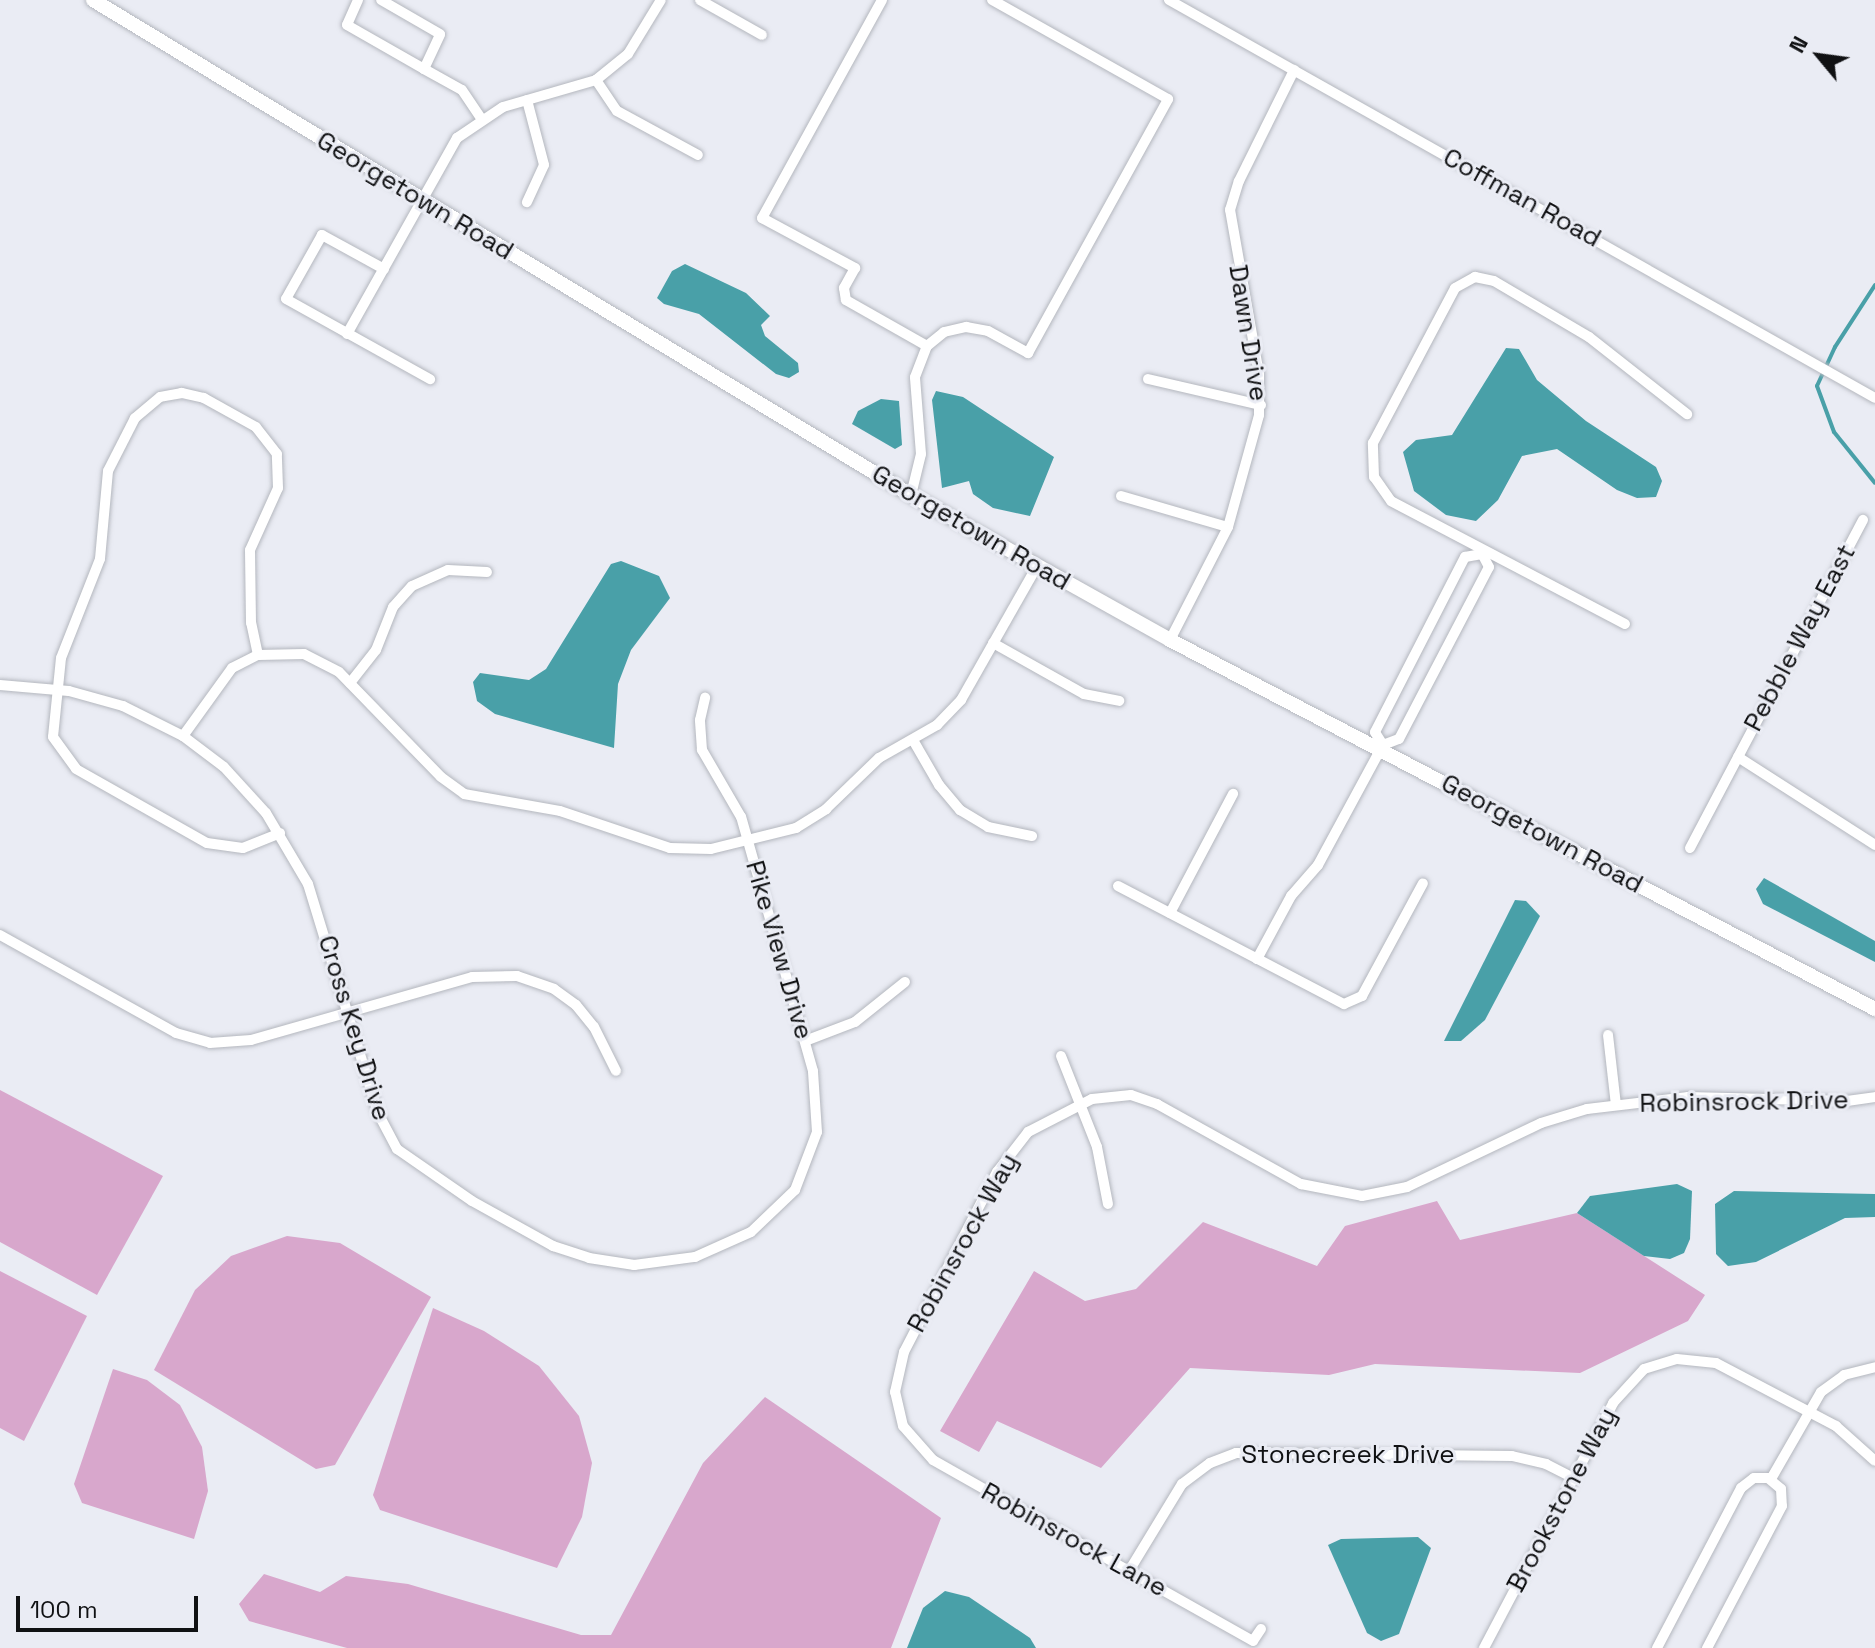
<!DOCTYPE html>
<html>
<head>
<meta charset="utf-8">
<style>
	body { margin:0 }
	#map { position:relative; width:1875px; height:1648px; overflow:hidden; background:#eaecf4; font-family:"Space Grotesk",sans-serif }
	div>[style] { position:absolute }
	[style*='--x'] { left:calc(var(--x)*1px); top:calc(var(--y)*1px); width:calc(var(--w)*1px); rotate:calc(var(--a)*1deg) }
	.green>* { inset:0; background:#d8a7cc }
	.water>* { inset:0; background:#49a0a8 }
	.stream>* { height:4px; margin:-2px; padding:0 2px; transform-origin:2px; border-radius:2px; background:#49a0a8 }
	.roads { filter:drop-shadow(0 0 2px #b4b7be) drop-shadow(0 0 2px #b4b7be) }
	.street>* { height:10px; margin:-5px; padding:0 5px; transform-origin:5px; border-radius:5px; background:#fff }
	.secondary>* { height:14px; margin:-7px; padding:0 7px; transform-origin:7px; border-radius:7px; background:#fff }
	span { translate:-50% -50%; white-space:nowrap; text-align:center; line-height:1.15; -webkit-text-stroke:6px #eaecf4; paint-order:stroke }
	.street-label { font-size:26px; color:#101113 }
	.north { position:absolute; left:1779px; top:16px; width:80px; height:80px; -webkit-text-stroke:6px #eaecf4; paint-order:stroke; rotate:299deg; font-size:22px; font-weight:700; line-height:32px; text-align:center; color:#101113 }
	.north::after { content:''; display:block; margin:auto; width:28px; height:36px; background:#101113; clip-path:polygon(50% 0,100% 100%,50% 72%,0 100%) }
	.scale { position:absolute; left:16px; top:1596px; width:182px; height:36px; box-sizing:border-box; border:4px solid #101113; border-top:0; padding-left:10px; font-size:24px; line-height:28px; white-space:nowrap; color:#101113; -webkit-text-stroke:6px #eaecf4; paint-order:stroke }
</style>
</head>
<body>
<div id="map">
	<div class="green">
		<i style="clip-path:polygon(0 1090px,163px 1176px,97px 1295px,0 1242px)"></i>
		<i style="clip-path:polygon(1437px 1201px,1460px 1240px,1577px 1213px,1705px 1295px,1688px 1321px,1580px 1373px,1375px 1364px,1329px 1375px,1190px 1368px,1101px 1468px,997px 1421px,979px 1452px,940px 1431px,1034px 1271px,1085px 1301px,1136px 1289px,1203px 1222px,1317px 1266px,1345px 1226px)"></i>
		<i style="clip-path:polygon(287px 1236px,340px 1243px,431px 1297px,335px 1465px,316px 1469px,154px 1370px,195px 1290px,231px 1256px)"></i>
		<i style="clip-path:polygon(0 1271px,87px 1316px,24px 1441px,0 1428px)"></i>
		<i style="clip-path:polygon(433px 1308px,484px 1331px,539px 1366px,579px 1416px,592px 1463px,582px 1517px,557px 1568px,380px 1510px,373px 1495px)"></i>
		<i style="clip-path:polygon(113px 1369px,147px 1380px,180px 1405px,202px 1447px,208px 1491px,194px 1539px,82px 1503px,74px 1484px)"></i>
		<i style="clip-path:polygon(765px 1397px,941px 1518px,891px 1648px,347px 1648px,249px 1621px,239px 1604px,264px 1574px,320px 1592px,346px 1576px,408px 1584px,581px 1635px,611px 1635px,703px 1463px)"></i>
	</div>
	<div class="water">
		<i style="clip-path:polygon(685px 264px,746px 293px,770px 316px,761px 325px,765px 336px,798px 363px,799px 372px,789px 378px,776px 374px,699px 314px,664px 304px,657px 298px,672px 271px)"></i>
		<i style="clip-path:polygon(1506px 348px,1519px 349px,1537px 380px,1586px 421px,1656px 467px,1662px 481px,1656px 497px,1637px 498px,1617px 490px,1557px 449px,1522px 456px,1498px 500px,1476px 521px,1446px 515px,1414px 491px,1403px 452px,1416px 440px,1452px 435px)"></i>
		<i style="clip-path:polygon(936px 391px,963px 397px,1054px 457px,1030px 516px,993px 508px,973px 494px,969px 481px,942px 488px,932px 400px)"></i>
		<i style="clip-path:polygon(881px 399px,899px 401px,902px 445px,895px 449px,852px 424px,858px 411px)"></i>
		<i style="clip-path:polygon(621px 561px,659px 576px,670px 598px,631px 650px,618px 684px,614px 748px,495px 714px,477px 701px,473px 682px,480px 673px,529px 680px,546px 669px,611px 564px)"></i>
		<i style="clip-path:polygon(1764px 878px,1875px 941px,1875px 962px,1763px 904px,1756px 889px)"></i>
		<i style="clip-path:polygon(1515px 900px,1526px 901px,1540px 916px,1485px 1020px,1461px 1041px,1444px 1041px)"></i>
		<i style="clip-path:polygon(1677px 1184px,1692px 1191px,1690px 1239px,1684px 1253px,1670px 1259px,1644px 1256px,1577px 1213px,1590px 1196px)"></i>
		<i style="clip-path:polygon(1734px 1191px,1875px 1194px,1875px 1217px,1845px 1218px,1756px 1262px,1728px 1266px,1716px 1254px,1715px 1204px)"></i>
		<i style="clip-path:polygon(1418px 1537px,1431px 1548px,1399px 1634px,1381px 1641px,1367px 1633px,1328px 1545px,1341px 1539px)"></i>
		<i style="clip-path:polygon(945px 1591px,969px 1597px,1030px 1638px,1036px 1648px,907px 1648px,923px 1608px)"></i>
	</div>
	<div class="stream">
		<i style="--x:1875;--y:285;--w:74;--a:122.8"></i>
		<i style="--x:1835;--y:347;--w:43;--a:114.8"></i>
		<i style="--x:1817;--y:386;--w:49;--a:69.7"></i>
		<i style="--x:1834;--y:432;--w:65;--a:51.2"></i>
	</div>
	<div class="roads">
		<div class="street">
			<i style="--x:358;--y:0;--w:27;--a:114"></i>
			<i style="--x:347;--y:25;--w:89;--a:29.7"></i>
			<i style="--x:424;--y:69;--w:38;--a:-65"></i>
			<i style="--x:440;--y:34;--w:68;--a:-150"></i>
			<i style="--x:700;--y:0;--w:71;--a:29.4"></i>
			<i style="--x:882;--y:0;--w:249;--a:118.8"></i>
			<i style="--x:762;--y:218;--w:106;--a:28.3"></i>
			<i style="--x:855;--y:268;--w:23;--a:119"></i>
			<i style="--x:844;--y:288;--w:12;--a:81"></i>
			<i style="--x:846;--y:300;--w:93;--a:29.6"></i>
			<i style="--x:1169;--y:0;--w:810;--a:29.41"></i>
			<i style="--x:424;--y:69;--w:43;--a:28.9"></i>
			<i style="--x:462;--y:90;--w:34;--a:56"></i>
			<i style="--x:596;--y:80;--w:37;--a:56"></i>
			<i style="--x:617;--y:111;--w:92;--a:28.5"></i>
			<i style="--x:527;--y:100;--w:67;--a:75.3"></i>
			<i style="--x:544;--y:165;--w:41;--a:114.7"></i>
			<i style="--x:384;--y:269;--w:71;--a:-151.3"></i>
			<i style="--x:322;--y:235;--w:73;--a:119.4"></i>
			<i style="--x:286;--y:299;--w:165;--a:29.1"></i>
			<i style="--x:347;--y:334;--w:225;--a:-60.7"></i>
			<i style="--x:457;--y:138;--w:55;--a:-34"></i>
			<i style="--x:503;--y:107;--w:97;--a:-16.2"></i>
			<i style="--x:596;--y:80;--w:41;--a:-39.1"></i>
			<i style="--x:628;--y:54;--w:63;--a:-58.6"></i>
			<i style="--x:1148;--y:379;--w:116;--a:13"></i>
			<i style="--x:911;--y:495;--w:42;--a:-76.3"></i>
			<i style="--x:921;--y:454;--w:77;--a:-94.5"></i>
			<i style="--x:915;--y:377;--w:33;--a:-69"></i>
			<i style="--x:927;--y:346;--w:22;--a:-39"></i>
			<i style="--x:944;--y:332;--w:23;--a:-13"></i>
			<i style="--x:966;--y:327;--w:22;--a:10"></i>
			<i style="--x:988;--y:331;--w:46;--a:28.8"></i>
			<i style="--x:1028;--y:353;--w:290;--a:-61.1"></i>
			<i style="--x:1168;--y:99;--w:202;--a:-150.6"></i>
			<i style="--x:1121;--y:496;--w:111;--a:16.2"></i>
			<i style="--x:1625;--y:624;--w:264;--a:-152.3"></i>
			<i style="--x:1391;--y:501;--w:29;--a:-125"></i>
			<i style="--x:1374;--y:477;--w:34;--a:-92"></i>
			<i style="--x:1373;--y:443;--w:175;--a:-62.1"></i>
			<i style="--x:1455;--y:288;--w:23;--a:-29"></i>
			<i style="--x:1475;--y:277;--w:19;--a:12"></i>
			<i style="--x:1494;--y:281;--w:110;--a:30.5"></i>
			<i style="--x:1589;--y:337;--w:125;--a:38.2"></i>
			<i style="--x:1170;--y:640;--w:127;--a:-62.8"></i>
			<i style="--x:1228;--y:527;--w:116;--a:-74.5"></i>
			<i style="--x:1259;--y:415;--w:41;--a:-90"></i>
			<i style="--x:1259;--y:374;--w:167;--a:-100"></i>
			<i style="--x:1230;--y:210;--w:30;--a:-73"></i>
			<i style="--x:1239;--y:181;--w:124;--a:-63.6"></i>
			<i style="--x:993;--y:643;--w:104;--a:29.3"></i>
			<i style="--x:1084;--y:694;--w:36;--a:11"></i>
			<i style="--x:258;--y:655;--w:33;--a:-102"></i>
			<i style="--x:251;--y:623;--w:73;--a:-90.8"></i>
			<i style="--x:250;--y:550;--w:68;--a:-65.7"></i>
			<i style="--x:278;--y:488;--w:34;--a:-92"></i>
			<i style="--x:277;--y:454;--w:34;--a:-128"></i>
			<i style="--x:256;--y:427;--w:60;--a:-150.9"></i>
			<i style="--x:204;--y:398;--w:23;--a:-167"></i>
			<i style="--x:182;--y:393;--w:22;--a:170"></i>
			<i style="--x:160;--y:397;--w:33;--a:140"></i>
			<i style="--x:135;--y:418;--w:59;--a:117"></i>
			<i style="--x:108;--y:471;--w:88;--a:95.2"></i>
			<i style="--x:100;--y:559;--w:106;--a:111.5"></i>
			<i style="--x:61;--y:658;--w:79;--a:95.8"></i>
			<i style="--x:53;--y:737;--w:39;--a:54"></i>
			<i style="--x:76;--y:769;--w:150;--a:29.5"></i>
			<i style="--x:207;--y:843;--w:36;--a:8"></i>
			<i style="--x:243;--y:848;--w:40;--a:-22"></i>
			<i style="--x:350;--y:683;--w:42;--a:-51.8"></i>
			<i style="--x:376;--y:650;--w:46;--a:-68.4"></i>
			<i style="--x:393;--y:607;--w:28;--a:-48"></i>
			<i style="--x:412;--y:586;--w:39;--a:-24"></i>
			<i style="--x:448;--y:570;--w:39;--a:3"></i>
			<i style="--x:0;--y:685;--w:69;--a:5"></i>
			<i style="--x:69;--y:691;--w:56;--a:15.5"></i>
			<i style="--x:123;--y:706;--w:67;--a:26.6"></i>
			<i style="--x:183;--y:736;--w:51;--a:37.1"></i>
			<i style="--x:224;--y:767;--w:62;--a:47.6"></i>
			<i style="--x:266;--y:813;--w:82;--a:59.4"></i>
			<i style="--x:308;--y:884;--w:239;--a:73"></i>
			<i style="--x:378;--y:1113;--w:41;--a:62.2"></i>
			<i style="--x:397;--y:1149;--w:91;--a:34.7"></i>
			<i style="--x:472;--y:1201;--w:93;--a:29.1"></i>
			<i style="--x:553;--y:1246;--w:38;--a:18"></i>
			<i style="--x:589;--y:1258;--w:46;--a:8.8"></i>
			<i style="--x:634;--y:1265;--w:62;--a:-7.5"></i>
			<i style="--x:695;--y:1257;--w:61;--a:-24.1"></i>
			<i style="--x:751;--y:1232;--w:61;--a:-43.7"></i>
			<i style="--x:795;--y:1190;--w:62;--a:-69.2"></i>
			<i style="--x:817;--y:1132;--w:61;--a:-93.8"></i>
			<i style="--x:813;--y:1071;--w:264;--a:-105.8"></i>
			<i style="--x:741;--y:817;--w:78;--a:-120.2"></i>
			<i style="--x:702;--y:750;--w:30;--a:-94"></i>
			<i style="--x:700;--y:720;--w:23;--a:-77"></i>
			<i style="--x:183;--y:736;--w:84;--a:-54.2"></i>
			<i style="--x:232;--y:668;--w:29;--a:-27"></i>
			<i style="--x:258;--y:655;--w:46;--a:-1.2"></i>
			<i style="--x:304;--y:654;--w:39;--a:27"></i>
			<i style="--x:339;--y:672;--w:146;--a:45.8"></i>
			<i style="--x:441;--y:777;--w:29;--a:36"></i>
			<i style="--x:464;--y:794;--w:97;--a:10"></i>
			<i style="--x:560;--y:811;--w:116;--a:18.6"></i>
			<i style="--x:670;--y:848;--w:41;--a:1.4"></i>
			<i style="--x:711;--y:849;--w:88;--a:-13.9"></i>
			<i style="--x:796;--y:828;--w:36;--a:-32"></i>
			<i style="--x:826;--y:809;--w:74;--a:-43.9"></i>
			<i style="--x:879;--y:758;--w:67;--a:-29.6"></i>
			<i style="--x:937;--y:725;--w:35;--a:-46"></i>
			<i style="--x:961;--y:700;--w:154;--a:-60.4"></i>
			<i style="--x:913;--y:740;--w:52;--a:60"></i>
			<i style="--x:939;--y:785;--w:33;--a:50"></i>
			<i style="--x:960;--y:810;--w:33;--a:31"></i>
			<i style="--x:988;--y:827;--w:45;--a:11.6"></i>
			<i style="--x:1383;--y:745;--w:15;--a:-122"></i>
			<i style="--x:1375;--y:732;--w:197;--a:-62.8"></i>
			<i style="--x:1465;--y:557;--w:17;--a:-10"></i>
			<i style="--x:1738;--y:757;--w:163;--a:32.7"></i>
			<i style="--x:1690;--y:848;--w:371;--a:-62.2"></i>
			<i style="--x:1118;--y:886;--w:255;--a:27.6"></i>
			<i style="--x:1344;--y:1004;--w:20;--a:-24"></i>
			<i style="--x:1362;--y:996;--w:128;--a:-61.6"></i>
			<i style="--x:1170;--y:913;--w:135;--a:-62.1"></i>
			<i style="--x:0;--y:935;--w:201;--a:29.1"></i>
			<i style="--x:176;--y:1033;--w:35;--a:16"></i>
			<i style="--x:210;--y:1043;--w:41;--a:-4.2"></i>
			<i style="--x:251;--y:1040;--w:230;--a:-15.9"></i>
			<i style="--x:472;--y:977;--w:45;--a:-1.3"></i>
			<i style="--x:517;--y:976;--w:39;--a:19"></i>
			<i style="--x:554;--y:989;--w:27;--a:36"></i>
			<i style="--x:576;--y:1005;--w:28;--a:51"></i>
			<i style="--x:594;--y:1027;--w:49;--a:63.4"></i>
			<i style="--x:1257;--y:959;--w:72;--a:-61.6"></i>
			<i style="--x:1291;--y:896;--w:41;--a:-48.9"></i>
			<i style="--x:1318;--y:865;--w:136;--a:-61.6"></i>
			<i style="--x:1383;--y:745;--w:17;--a:-21"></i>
			<i style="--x:1399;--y:739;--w:194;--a:-62.4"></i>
			<i style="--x:1489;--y:567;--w:15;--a:-118"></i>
			<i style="--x:1608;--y:1035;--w:70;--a:83.5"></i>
			<i style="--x:805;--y:1041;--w:53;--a:-20.8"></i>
			<i style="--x:855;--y:1022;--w:64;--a:-38.7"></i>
			<i style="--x:1061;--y:1056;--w:98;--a:68.4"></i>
			<i style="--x:1097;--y:1147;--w:58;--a:79.1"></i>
			<i style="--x:1771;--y:1479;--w:100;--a:-60.1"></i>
			<i style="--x:1821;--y:1392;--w:29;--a:-36"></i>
			<i style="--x:1844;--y:1375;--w:32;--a:-14"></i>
			<i style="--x:1129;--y:1571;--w:102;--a:-58.7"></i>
			<i style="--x:1182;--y:1484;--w:35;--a:-37"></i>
			<i style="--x:1210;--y:1463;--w:28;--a:-21"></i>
			<i style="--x:1236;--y:1453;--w:276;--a:0.6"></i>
			<i style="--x:1512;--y:1456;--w:35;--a:13"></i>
			<i style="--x:1546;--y:1464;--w:30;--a:27"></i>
			<i style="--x:1261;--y:1629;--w:14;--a:124"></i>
			<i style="--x:1253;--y:1641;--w:142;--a:-150.6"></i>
			<i style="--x:1129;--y:1571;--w:225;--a:-150.5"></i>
			<i style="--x:933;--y:1460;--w:45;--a:-131.4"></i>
			<i style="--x:903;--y:1426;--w:35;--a:-103"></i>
			<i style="--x:895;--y:1392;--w:41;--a:-77.3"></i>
			<i style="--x:904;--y:1352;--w:203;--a:-62.7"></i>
			<i style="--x:997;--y:1172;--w:51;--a:-52.2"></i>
			<i style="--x:1028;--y:1132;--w:72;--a:-27.3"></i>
			<i style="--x:1092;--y:1099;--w:39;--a:-6"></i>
			<i style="--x:1131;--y:1095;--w:28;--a:19"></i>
			<i style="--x:1157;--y:1104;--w:165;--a:29.1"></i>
			<i style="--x:1301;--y:1184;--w:62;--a:11.1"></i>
			<i style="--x:1362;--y:1196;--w:46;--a:-11.3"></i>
			<i style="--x:1407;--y:1187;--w:148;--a:-25.5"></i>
			<i style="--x:1541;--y:1123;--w:48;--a:-16.9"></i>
			<i style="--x:1587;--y:1109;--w:102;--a:-6.8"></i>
			<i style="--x:1688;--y:1097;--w:159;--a:1.4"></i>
			<i style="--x:1847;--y:1101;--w:28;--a:-8"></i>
			<i style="--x:1484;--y:1648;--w:277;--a:-62.2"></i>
			<i style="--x:1613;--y:1403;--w:46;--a:-47.6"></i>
			<i style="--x:1644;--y:1369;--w:34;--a:-17"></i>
			<i style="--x:1677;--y:1359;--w:39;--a:6"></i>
			<i style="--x:1716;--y:1363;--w:136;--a:27.7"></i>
			<i style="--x:1836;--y:1426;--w:52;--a:41.9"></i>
			<i style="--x:1657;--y:1648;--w:181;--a:-62.3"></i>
			<i style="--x:1741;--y:1488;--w:16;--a:-38"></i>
			<i style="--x:1754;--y:1478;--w:14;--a:0"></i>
			<i style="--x:1768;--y:1478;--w:17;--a:40"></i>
			<i style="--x:1781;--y:1489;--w:17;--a:87"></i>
			<i style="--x:1782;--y:1506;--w:161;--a:117.8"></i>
		</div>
		<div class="secondary">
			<i style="--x:93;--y:0;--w:956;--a:31.18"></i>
			<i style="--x:911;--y:495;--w:297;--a:29.2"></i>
			<i style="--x:1170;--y:640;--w:796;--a:27.63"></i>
		</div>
	</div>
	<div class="street-label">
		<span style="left:415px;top:196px;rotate:31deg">Georgetown Road</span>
		<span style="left:1522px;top:198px;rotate:29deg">Coffman Road</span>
		<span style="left:1248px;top:333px;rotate:81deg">Dawn Drive</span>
		<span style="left:971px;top:528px;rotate:30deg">Georgetown Road</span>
		<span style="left:1800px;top:638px;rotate:-62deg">Pebble Way East</span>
		<span style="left:1542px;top:834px;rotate:28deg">Georgetown Road</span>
		<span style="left:779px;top:950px;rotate:74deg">Pike View Drive</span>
		<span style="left:354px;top:1028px;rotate:73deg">Cross Key Drive</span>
		<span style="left:1744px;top:1102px;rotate:-1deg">Robinsrock Drive</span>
		<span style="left:963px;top:1243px;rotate:-61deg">Robinsrock Way</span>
		<span style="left:1348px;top:1455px">Stonecreek Drive</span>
		<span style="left:1562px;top:1500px;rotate:-62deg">Brookstone Way</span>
		<span style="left:1074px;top:1540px;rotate:29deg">Robinsrock Lane</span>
	</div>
	<div class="north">N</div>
	<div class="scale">100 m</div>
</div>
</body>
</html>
